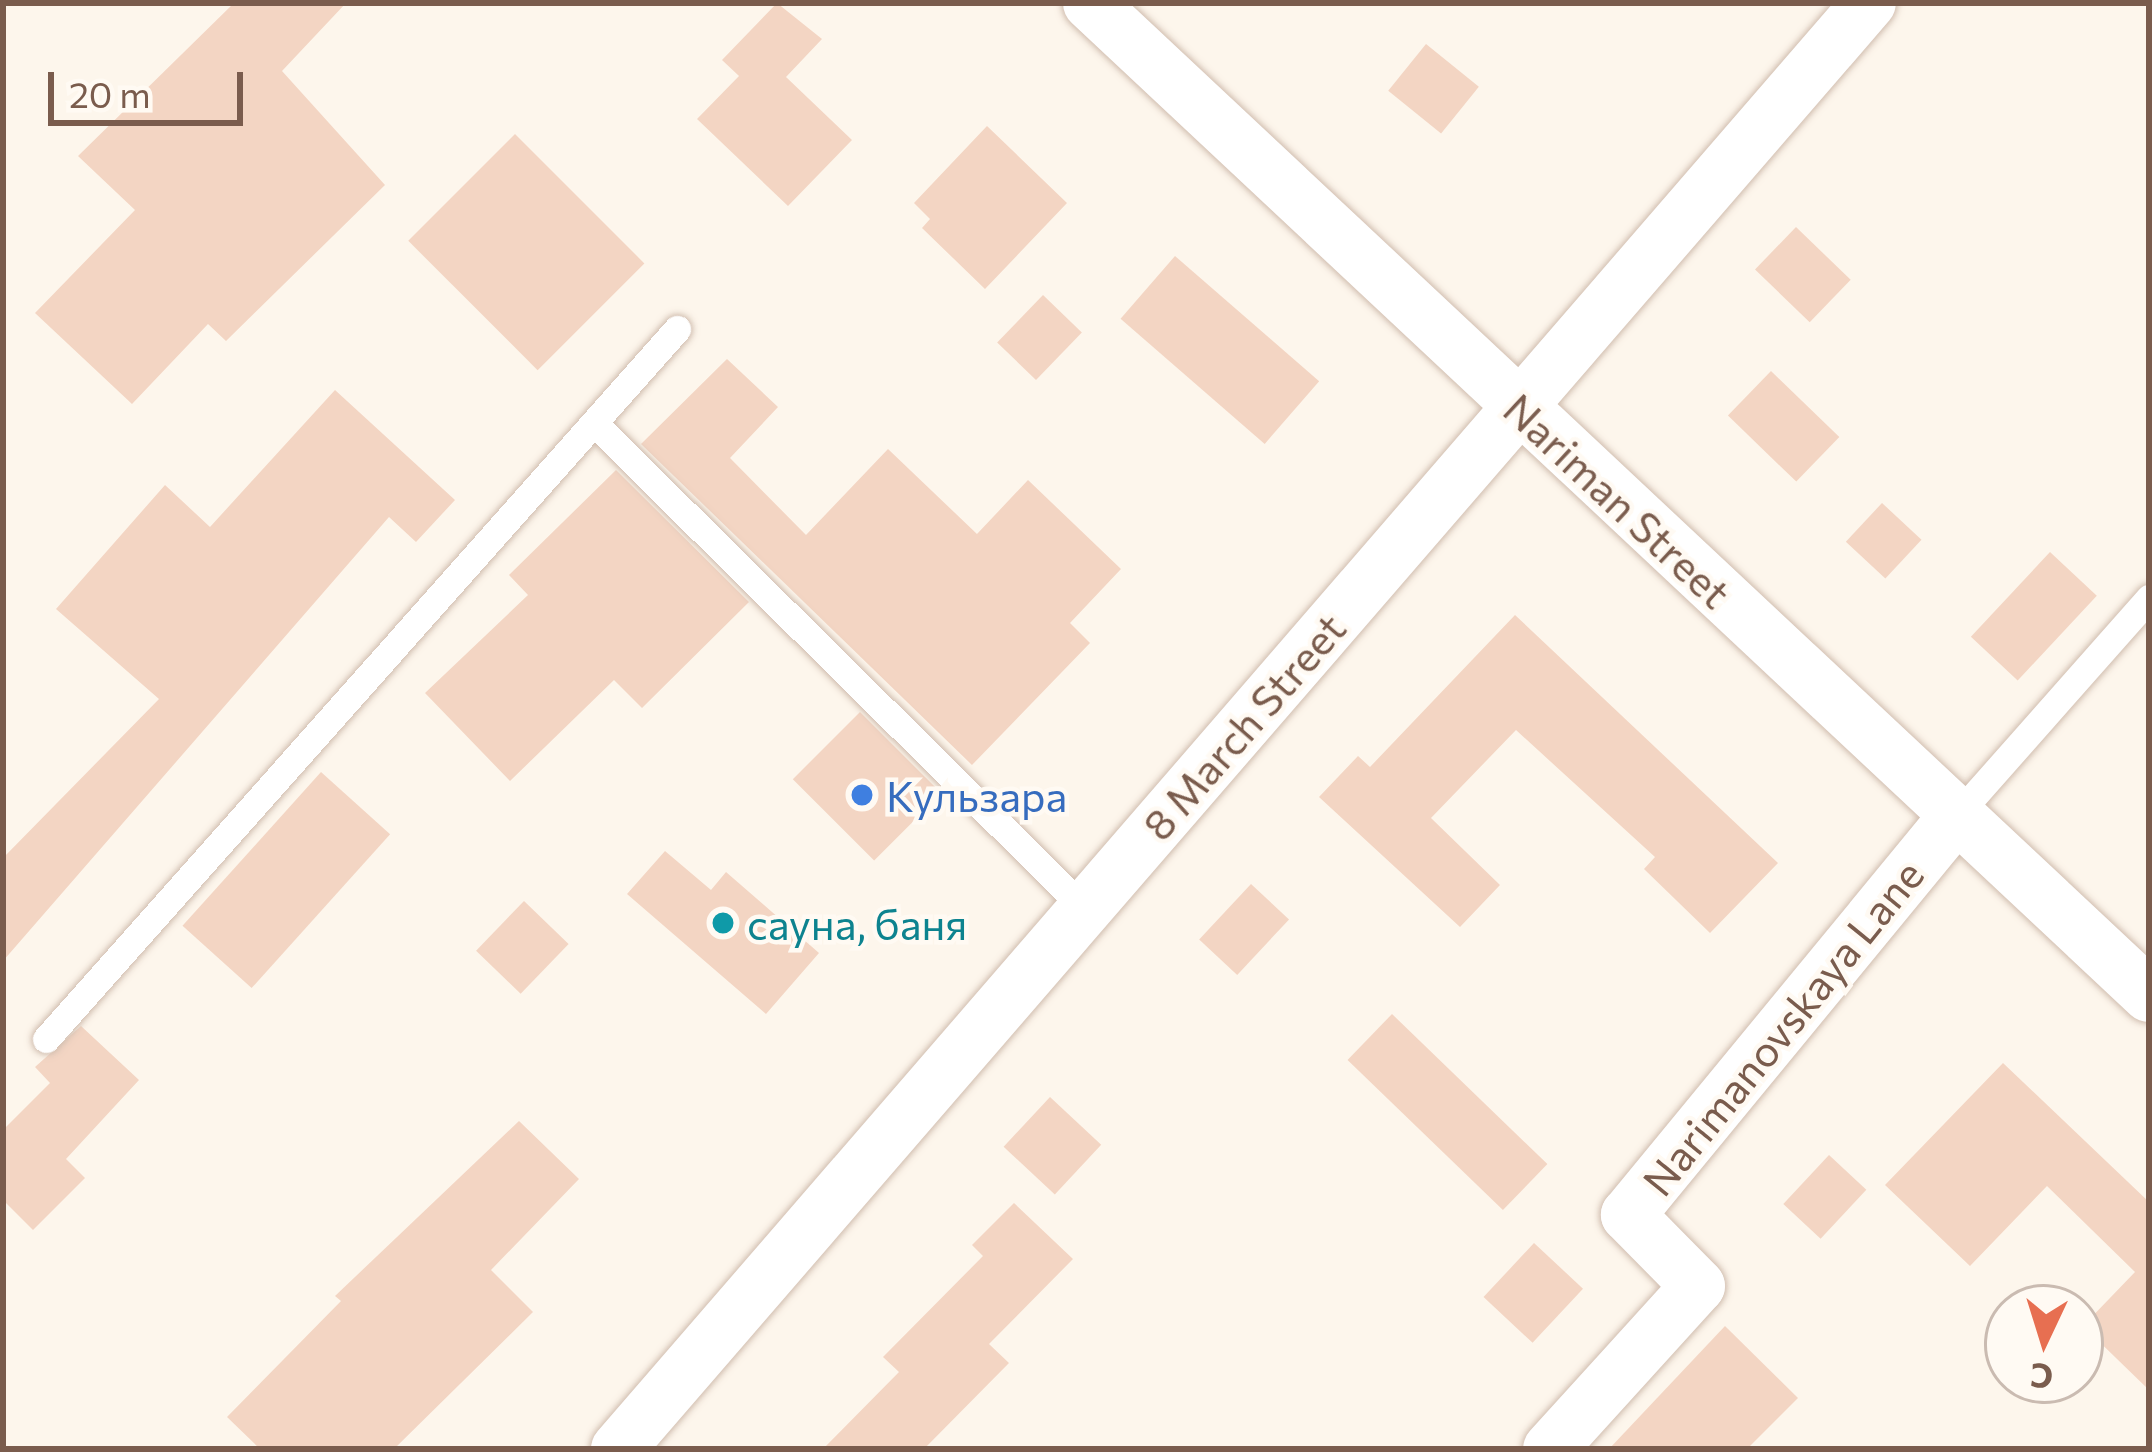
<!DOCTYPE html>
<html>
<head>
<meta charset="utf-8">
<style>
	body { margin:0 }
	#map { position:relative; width:2152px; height:1452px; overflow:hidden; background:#fdf6ec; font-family:Commissioner,sans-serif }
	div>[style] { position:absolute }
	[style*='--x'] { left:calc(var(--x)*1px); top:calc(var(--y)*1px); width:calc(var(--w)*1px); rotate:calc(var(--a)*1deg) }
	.building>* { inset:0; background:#f3d5c3; transform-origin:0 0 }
	.roads { filter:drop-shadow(0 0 3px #d1beb0) drop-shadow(0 0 3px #d1beb0) }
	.service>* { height:27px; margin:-13.5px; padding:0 13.5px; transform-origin:13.5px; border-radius:13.5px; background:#fff }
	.minor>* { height:54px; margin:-27px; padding:0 27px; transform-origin:27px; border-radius:27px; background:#fff }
	.dots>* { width:33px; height:33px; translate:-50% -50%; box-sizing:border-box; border:6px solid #fffaf3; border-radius:50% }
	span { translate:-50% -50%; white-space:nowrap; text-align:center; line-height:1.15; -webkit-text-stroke:9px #fffaf3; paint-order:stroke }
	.street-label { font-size:42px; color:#7a5c4d }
	.shop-label { font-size:42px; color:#366cbe }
	.left { translate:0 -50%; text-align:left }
	.culture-label { font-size:42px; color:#0d838f }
	.frame { position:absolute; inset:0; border:6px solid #7a5c4d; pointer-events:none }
	.north { position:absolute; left:1984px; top:1284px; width:120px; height:120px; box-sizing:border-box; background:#fffaf3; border:3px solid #cabbb1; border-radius:50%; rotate:184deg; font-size:33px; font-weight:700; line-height:48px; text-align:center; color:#7a5c4d }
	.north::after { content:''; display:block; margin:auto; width:42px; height:54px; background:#e76f51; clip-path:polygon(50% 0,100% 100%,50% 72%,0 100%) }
	.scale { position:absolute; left:48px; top:72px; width:195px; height:54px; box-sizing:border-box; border:6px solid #7a5c4d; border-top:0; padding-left:15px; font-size:36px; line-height:42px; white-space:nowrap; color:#7a5c4d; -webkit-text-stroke:9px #fffaf3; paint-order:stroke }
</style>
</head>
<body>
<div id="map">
	<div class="building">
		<i style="clip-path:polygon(234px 3px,346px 3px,282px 71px,385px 185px,226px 341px,208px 324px,132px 404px,35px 313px,135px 210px,78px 156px)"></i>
		<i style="clip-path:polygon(777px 3px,822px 39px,786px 77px,852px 140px,788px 206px,697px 119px,739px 76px,722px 60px)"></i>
		<i style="left:1426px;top:44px;width:68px;height:60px;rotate:39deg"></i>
		<i style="clip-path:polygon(987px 126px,1067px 203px,985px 289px,922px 228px,930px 219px,914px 203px)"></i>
		<i style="left:515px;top:134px;width:183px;height:151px;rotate:45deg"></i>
		<i style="left:1796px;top:227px;width:76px;height:59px;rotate:44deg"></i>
		<i style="left:1175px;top:256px;width:191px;height:83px;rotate:41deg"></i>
		<i style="left:1043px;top:295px;width:54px;height:66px;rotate:44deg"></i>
		<i style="clip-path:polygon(727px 359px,778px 407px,730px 458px,806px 535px,888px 449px,977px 534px,1028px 480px,1121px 569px,1070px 623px,1090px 643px,972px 765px,641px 444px)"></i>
		<i style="left:1771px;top:371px;width:95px;height:62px;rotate:44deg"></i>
		<i style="clip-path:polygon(335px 390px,455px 500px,416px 542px,389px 517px,3px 961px,3px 858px,159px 699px,56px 609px,165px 485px,210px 527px)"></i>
		<i style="clip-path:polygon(616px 470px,749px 602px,642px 708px,614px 680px,510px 781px,425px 693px,528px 595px,509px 575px)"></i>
		<i style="left:1882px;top:503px;width:54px;height:53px;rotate:43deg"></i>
		<i style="left:2050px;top:552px;width:64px;height:116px;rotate:43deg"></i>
		<i style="clip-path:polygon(1515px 615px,1778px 863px,1710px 933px,1644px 869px,1655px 857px,1516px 730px,1431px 818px,1500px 885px,1460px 927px,1319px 797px,1358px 756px,1370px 767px)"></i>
		<i style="left:860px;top:712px;width:115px;height:95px;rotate:45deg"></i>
		<i style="left:321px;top:772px;width:93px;height:207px;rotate:42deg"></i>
		<i style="clip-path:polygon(665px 851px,711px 890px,726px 872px,819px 953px,766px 1014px,627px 894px)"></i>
		<i style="left:1251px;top:884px;width:52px;height:76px;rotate:43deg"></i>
		<i style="left:524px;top:901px;width:62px;height:69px;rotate:44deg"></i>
		<i style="left:1392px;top:1014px;width:216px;height:64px;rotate:44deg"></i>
		<i style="clip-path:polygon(81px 1026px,139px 1080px,66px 1159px,85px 1178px,33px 1230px,3px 1200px,3px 1130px,50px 1083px,35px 1067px)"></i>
		<i style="clip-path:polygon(2003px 1063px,2149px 1202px,2149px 1390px,2083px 1326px,2135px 1272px,2047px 1186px,1970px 1266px,1885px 1185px)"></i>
		<i style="left:1050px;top:1097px;width:70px;height:68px;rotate:43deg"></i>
		<i style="clip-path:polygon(519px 1121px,579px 1179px,491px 1270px,533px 1312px,394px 1449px,260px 1449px,227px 1417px,341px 1301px,335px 1296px)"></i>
		<i style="left:1829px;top:1155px;width:51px;height:67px;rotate:43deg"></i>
		<i style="clip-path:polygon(1014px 1203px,1073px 1259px,989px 1344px,1009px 1363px,924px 1449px,823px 1449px,899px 1372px,883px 1357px,983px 1256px,972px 1245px)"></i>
		<i style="left:1534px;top:1243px;width:67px;height:74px;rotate:43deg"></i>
		<i style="clip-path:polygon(1725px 1326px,1798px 1398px,1747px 1449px,1609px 1449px)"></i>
	</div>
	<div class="roads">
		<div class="service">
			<i style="--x:594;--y:423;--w:691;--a:44.71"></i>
			<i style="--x:1957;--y:815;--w:290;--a:-48.5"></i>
			<i style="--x:46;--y:1039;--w:950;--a:-48.37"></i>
		</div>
		<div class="minor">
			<i style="--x:1090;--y:3;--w:1451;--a:43.13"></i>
			<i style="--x:618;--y:1449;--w:1912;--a:-49.14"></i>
			<i style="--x:1550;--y:1449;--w:220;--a:-47.8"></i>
			<i style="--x:1698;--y:1286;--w:100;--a:-134.6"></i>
			<i style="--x:1628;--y:1215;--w:518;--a:-50.56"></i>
		</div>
	</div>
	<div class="dots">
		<i style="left:862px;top:795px;background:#3f7fe0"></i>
		<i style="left:723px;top:923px;background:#0f9aa8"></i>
	</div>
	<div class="street-label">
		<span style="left:1618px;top:500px;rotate:43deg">Nariman Street</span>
		<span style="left:1243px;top:726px;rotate:-49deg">8 March Street</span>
		<span style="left:1782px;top:1027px;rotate:-51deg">Narimanovskaya Lane</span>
	</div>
	<div class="shop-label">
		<span class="left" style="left:886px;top:795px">Кульзара</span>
	</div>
	<div class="culture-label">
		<span class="left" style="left:747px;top:923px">сауна, баня</span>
	</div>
	<div class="frame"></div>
	<div class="north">С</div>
	<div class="scale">20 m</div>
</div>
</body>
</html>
